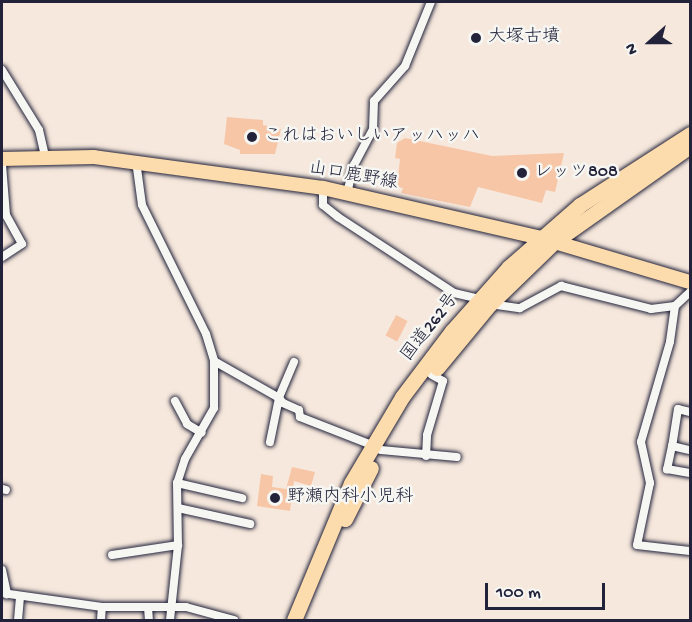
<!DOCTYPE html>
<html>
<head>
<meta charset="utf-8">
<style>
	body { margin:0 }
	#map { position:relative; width:692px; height:622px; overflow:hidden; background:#f6e8dc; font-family:"Gochi Hand","Klee One",sans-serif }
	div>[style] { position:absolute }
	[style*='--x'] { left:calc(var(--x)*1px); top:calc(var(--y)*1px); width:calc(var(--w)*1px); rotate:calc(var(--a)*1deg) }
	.building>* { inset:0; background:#f7c6a7; transform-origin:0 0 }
	.roads { filter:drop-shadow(0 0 2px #22223b) drop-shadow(0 0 2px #22223b) }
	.street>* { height:8px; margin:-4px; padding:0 4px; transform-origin:4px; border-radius:4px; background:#f6f6f2 }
	.primary>* { height:14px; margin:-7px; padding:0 7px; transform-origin:7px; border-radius:7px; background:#fcdcac }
	.highway>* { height:15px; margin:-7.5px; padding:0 7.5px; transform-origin:7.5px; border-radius:7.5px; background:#fcdcac }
	.dots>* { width:16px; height:16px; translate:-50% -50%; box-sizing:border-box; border:3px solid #f6f6f2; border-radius:50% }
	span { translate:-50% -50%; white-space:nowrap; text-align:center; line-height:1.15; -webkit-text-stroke:5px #f6f6f2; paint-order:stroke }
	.poi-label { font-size:18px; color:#22223b }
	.left { translate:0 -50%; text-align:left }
	.street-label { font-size:18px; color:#22223b }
	.frame { position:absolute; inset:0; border:3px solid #22223b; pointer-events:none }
	.north { position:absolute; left:620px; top:12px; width:60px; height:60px; -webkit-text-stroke:4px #f6f6f2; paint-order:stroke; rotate:249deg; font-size:16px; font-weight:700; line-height:24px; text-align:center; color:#22223b }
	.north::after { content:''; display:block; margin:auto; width:21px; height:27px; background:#22223b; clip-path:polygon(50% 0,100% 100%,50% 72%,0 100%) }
	.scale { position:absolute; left:485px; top:583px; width:120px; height:27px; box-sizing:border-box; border:3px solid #22223b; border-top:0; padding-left:8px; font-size:18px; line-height:21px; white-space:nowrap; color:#22223b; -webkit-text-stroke:4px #f6f6f2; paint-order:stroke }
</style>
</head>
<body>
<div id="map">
	<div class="building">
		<i style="clip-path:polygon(227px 117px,263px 120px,263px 125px,281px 129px,275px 154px,240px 154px,240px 150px,224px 144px)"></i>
		<i style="clip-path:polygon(405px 138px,492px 156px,564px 153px,555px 192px,546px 190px,542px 203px,478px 187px,470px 207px,401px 193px,403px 188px,397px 187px,400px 159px,395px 158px,397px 143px)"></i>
		<i style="left:396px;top:315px;width:13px;height:23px;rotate:27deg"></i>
		<i style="clip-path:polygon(292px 467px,315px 472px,311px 486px,294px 481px,290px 511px,257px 506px,261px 474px,273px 476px,272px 487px,286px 489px)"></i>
	</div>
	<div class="roads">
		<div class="street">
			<i style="--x:2;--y:70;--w:70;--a:58.3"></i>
			<i style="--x:39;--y:130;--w:27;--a:77"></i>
			<i style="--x:136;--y:161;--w:44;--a:82.2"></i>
			<i style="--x:142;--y:205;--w:144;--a:63.6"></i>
			<i style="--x:206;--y:334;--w:28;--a:73"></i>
			<i style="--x:214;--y:361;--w:47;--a:90"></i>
			<i style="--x:214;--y:408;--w:59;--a:119.6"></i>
			<i style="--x:185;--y:459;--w:25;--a:108"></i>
			<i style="--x:177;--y:483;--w:62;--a:89.1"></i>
			<i style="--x:178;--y:545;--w:75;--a:96.1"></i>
			<i style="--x:2;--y:165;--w:50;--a:85.4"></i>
			<i style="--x:6;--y:215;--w:33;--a:61"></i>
			<i style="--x:22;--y:244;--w:24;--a:147"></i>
			<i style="--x:323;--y:188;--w:17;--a:90"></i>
			<i style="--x:323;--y:205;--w:19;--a:39"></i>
			<i style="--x:338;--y:217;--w:139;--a:33.2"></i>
			<i style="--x:454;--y:293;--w:26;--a:13"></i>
			<i style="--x:347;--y:193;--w:29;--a:-76"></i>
			<i style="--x:354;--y:165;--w:40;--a:-62"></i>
			<i style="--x:373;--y:130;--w:29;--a:-88"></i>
			<i style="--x:374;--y:101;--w:47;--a:-48.5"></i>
			<i style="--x:405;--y:66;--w:69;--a:-67.9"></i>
			<i style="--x:490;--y:304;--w:30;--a:8"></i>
			<i style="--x:520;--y:308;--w:47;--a:-28.2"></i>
			<i style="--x:561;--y:286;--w:93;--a:14.3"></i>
			<i style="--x:651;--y:309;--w:24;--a:-7"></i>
			<i style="--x:675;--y:306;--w:21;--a:-43"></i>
			<i style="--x:675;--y:306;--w:36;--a:98"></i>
			<i style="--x:670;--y:342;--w:104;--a:106.2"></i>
			<i style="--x:641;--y:442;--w:42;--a:77.6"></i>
			<i style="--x:650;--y:483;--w:63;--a:101.8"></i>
			<i style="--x:637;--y:545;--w:53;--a:6.5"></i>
			<i style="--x:214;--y:361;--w:75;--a:29.6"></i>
			<i style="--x:279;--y:398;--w:45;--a:101.6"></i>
			<i style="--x:294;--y:362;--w:39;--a:113"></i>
			<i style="--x:279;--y:398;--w:6;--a:51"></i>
			<i style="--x:283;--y:403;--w:17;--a:24"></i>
			<i style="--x:299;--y:410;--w:7;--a:82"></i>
			<i style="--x:300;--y:417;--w:77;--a:21.3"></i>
			<i style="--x:175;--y:401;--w:26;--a:62"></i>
			<i style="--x:187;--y:424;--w:17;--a:31"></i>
			<i style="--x:690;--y:412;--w:12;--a:-166"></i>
			<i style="--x:678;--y:409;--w:37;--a:99"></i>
			<i style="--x:672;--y:446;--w:18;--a:13"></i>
			<i style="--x:672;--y:446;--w:24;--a:102"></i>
			<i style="--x:667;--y:469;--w:23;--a:10"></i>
			<i style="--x:381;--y:450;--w:76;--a:5.3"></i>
			<i style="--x:426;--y:456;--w:21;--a:-87"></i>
			<i style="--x:427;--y:435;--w:56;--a:-73.5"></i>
			<i style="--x:443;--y:381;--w:13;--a:-151"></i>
			<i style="--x:177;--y:483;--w:67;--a:13"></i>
			<i style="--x:2;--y:489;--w:4;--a:14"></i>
			<i style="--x:178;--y:508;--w:74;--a:12.5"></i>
			<i style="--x:112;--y:555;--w:67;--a:-8.6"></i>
			<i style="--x:2;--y:570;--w:25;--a:78"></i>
			<i style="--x:2;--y:593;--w:101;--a:8"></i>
			<i style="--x:102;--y:607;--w:84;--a:0"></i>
			<i style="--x:186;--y:607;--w:50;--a:15.2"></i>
			<i style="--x:148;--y:607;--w:13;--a:86"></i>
			<i style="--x:18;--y:620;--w:24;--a:-85"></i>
			<i style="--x:101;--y:620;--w:13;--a:-86"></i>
		</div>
		<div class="primary">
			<i style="--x:2;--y:159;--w:92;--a:-1.2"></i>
			<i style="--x:94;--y:157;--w:231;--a:7.7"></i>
			<i style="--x:323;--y:188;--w:224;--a:12.9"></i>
			<i style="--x:541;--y:238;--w:155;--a:16.5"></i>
		</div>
		<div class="highway">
			<i style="--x:437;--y:368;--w:83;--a:-50.4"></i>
			<i style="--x:490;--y:304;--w:89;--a:-44.1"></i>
			<i style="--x:554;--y:242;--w:166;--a:-35.2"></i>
			<i style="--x:345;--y:519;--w:57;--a:-63"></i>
			<i style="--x:294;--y:620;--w:148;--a:-67.4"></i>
			<i style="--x:351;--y:483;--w:100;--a:-59.3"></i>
			<i style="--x:402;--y:397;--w:83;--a:-52.9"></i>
			<i style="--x:452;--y:331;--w:86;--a:-48.3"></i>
			<i style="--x:509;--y:267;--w:94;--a:-41.1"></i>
			<i style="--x:580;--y:205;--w:131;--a:-32.8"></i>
		</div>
	</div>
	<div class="dots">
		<i style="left:476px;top:38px;background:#22223b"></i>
		<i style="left:252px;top:137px;background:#22223b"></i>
		<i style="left:522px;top:173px;background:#22223b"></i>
		<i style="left:275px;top:498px;background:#22223b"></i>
	</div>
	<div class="poi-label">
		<span class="left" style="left:488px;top:38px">大塚古墳</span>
		<span class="left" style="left:264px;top:137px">これはおいしいアッハッハ</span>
		<span class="left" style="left:534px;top:173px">レッツ808</span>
		<span class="left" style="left:287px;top:498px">野瀬内科小児科</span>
	</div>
	<div class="street-label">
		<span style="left:353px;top:177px;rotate:10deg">山口鹿野線</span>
		<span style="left:431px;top:328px;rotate:-52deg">国道262号</span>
	</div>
	<div class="frame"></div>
	<div class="north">N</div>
	<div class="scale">100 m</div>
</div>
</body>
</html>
